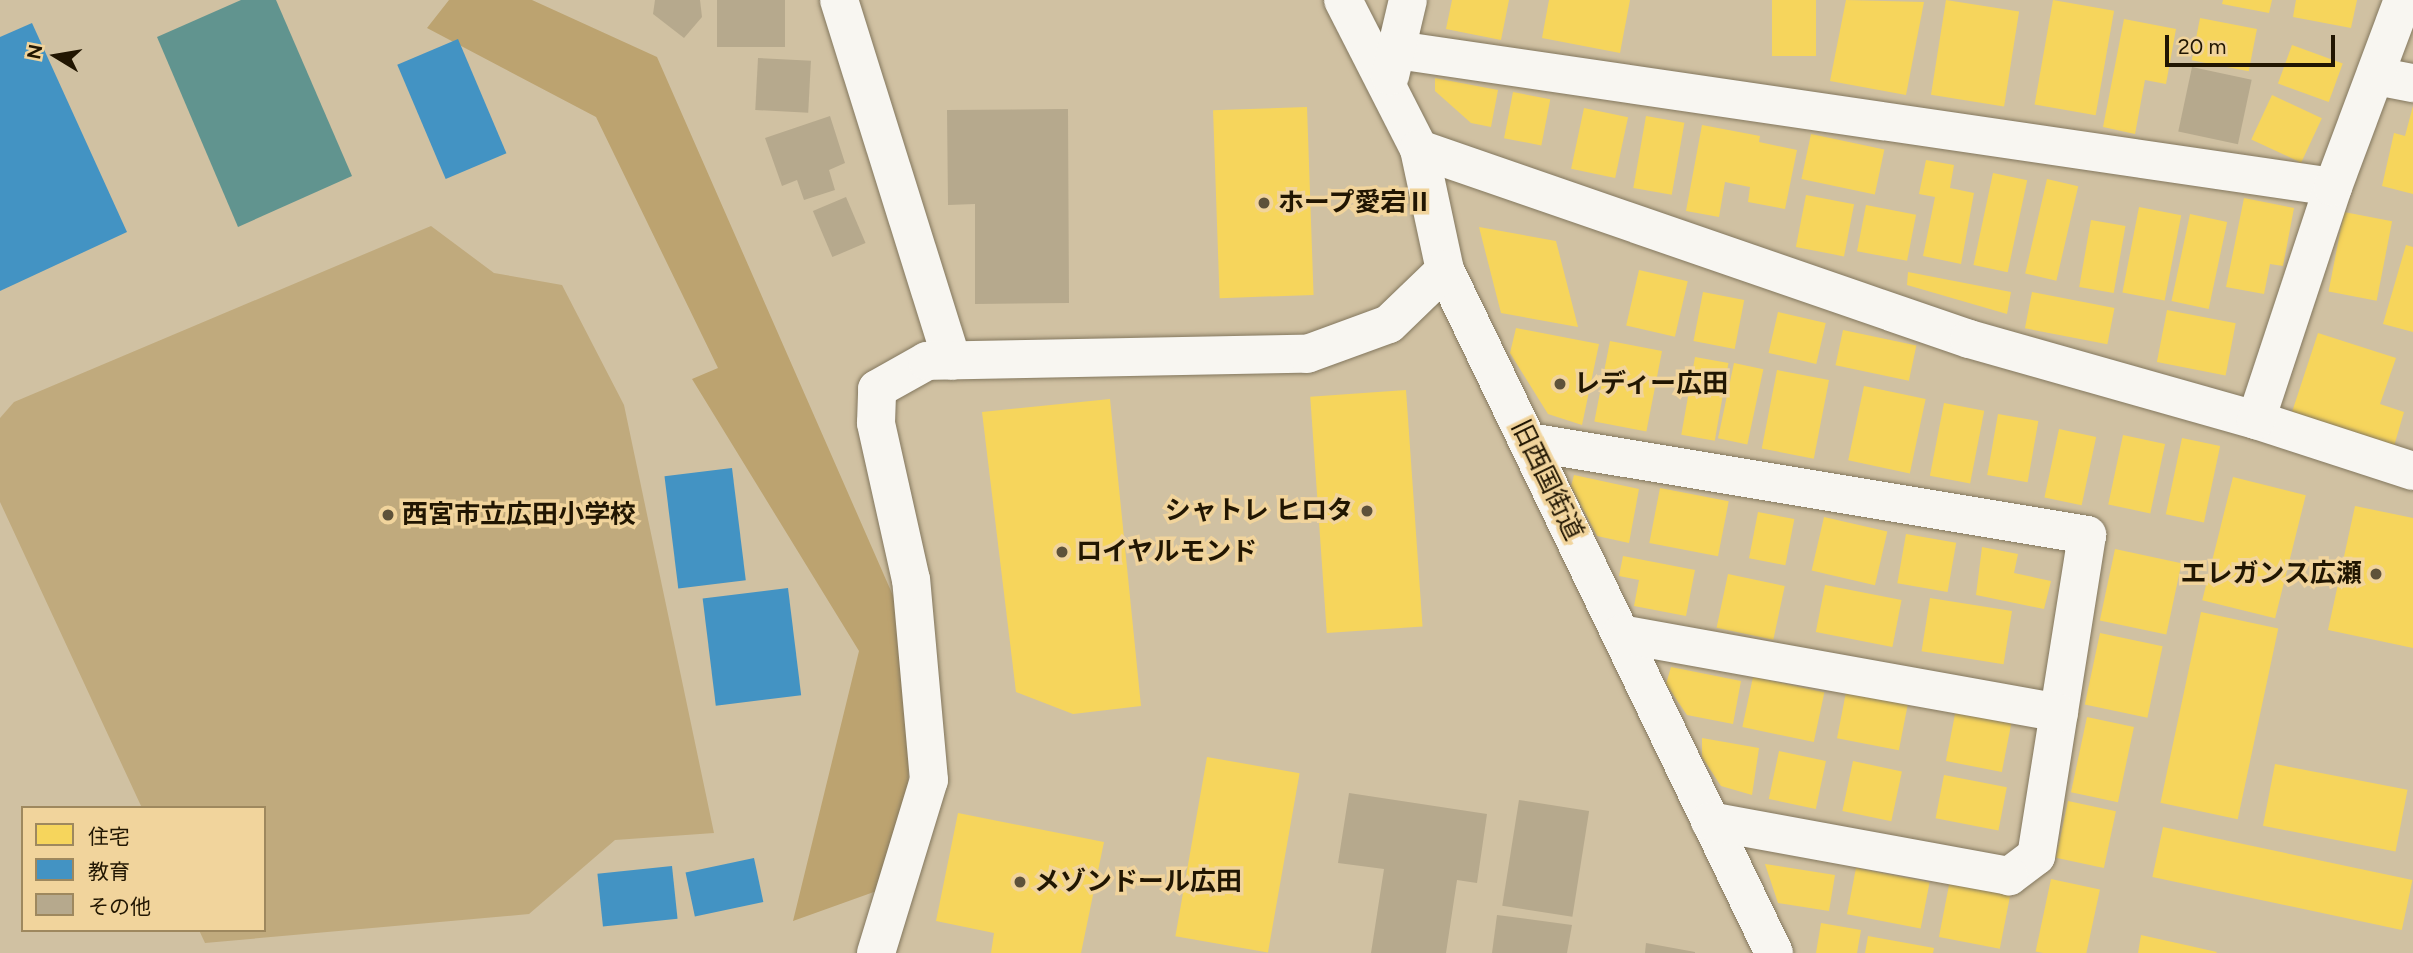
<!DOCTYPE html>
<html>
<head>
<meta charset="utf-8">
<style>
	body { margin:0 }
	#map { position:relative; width:2413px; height:953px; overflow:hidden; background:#d0c1a2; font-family:Figtree,"Noto Sans JP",sans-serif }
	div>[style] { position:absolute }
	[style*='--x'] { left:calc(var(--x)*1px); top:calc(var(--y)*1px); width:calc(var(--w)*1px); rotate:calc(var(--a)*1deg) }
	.green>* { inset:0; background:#c0aa7d }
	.forest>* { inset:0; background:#bca370 }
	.water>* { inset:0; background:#61948f }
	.homes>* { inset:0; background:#f6d55c; transform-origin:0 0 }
	.schools>* { inset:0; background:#4393c3; transform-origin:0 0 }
	.building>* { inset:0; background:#b6a98d; transform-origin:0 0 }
	.roads { filter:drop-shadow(0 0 2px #83775e) drop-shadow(0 0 2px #83775e) }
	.minor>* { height:38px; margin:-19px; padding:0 19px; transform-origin:19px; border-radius:19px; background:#f8f6f1 }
	.dots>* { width:19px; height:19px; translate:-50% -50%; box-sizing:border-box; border:4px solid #f1d49c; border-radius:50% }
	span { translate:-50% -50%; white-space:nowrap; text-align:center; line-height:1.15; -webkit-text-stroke:7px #f1d49c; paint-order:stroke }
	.poi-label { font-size:26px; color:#211602; font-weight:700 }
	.left { translate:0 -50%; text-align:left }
	.right { translate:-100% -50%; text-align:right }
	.street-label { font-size:26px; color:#211602 }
	.legend { position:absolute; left:21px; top:806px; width:245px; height:126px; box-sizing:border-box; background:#f1d49c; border:2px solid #9e885e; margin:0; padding:9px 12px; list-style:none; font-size:21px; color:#211602 }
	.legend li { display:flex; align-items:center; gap:14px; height:35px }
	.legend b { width:35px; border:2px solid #9e885e }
	.north { position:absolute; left:21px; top:21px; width:70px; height:70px; -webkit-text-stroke:5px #f1d49c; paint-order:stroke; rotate:281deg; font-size:19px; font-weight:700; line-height:28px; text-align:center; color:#211602 }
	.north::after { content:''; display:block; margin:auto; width:24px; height:32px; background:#211602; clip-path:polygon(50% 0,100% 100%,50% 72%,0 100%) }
	.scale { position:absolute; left:2165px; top:35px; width:170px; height:32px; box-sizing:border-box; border:4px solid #211602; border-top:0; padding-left:9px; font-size:21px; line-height:24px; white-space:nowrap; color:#211602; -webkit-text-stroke:5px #f1d49c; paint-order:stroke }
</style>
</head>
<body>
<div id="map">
	<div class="green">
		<i style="clip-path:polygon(431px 226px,494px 273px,562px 285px,624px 405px,714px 833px,615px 840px,529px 914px,205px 943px,199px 930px,264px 930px,264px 808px,142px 808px,0 502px,0 418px,14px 402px)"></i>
	</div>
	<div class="forest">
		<i style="clip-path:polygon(449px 0,532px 0,657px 57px,912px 639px,907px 825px,885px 888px,793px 921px,859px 651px,692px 379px,718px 368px,596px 117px,427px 28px)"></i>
	</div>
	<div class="water">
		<i style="clip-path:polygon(241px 0,276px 0,352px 176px,238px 227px,157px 37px)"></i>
	</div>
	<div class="homes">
		<i style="clip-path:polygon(1452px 0,1509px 0,1501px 40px,1446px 29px)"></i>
		<i style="clip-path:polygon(1549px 0,1630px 0,1620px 53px,1542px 38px)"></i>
		<i style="left:1772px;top:0;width:44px;height:56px"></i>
		<i style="clip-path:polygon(1846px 0,1924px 2px,1906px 95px,1830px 81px)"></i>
		<i style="left:1946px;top:0;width:74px;height:96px;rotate:9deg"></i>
		<i style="left:2053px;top:0;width:62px;height:106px;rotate:10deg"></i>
		<i style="clip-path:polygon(2223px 0,2272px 0,2269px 13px,2222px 4px)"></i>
		<i style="clip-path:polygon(2296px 0,2357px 0,2351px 28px,2293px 17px)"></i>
		<i style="left:2200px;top:18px;width:58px;height:43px;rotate:11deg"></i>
		<i style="clip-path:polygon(2124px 19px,2176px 29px,2166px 84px,2145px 80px,2135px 134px,2103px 127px)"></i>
		<i style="left:2292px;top:45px;width:54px;height:41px;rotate:20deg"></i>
		<i style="clip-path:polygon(1435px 78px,1498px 90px,1491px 127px,1471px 123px,1435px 91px)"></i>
		<i style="left:1513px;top:92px;width:38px;height:47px;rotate:11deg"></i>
		<i style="left:2272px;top:95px;width:55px;height:49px;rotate:25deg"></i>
		<i style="clip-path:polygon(2413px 106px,2413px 194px,2382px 186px,2394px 133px,2405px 136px)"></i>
		<i style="left:1307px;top:107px;width:188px;height:94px;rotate:88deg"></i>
		<i style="left:1584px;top:108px;width:45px;height:62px;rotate:12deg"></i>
		<i style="left:1646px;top:116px;width:39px;height:73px;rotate:10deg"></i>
		<i style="clip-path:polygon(1702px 125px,1760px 136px,1759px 142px,1797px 150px,1785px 209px,1748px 202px,1750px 187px,1725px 182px,1719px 217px,1686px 211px)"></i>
		<i style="left:1811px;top:134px;width:75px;height:46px;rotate:12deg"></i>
		<i style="clip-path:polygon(1926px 160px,1954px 165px,1950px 188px,1974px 193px,1961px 264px,1923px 256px,1935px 197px,1919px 194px)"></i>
		<i style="left:1993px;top:173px;width:35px;height:94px;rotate:12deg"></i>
		<i style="left:2047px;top:179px;width:32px;height:97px;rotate:13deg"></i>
		<i style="left:1806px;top:195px;width:49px;height:53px;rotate:11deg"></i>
		<i style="clip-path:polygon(2244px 198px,2294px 208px,2283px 266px,2270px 264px,2264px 294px,2226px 287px)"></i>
		<i style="left:1866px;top:205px;width:51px;height:47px;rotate:11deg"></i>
		<i style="left:2139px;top:207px;width:43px;height:87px;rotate:11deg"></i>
		<i style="left:2344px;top:212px;width:49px;height:81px;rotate:11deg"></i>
		<i style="left:2190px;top:214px;width:38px;height:89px;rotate:12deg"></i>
		<i style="left:2091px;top:220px;width:35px;height:68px;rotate:10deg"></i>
		<i style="clip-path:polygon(1479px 227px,1556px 241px,1578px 327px,1501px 313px)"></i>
		<i style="clip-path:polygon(2406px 245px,2413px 247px,2413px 332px,2383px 324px)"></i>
		<i style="left:1639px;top:270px;width:50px;height:57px;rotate:13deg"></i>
		<i style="clip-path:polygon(1908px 272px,2011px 292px,2007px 314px,1907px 285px)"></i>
		<i style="left:1703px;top:292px;width:42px;height:50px;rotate:11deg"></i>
		<i style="left:2032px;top:292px;width:84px;height:37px;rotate:11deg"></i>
		<i style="left:2167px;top:310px;width:70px;height:53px;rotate:11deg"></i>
		<i style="left:1778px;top:312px;width:49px;height:42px;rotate:13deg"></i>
		<i style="clip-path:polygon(1516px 328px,1599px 344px,1582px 425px,1548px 414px,1510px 353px)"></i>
		<i style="left:1843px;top:330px;width:75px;height:36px;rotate:12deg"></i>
		<i style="clip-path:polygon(2318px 333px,2396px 358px,2380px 404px,2404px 412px,2394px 446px,2292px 412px)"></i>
		<i style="left:1610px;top:341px;width:53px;height:82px;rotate:11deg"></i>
		<i style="left:1695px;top:357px;width:34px;height:79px;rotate:10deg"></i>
		<i style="left:1734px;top:363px;width:30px;height:77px;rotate:12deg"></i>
		<i style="left:1777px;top:370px;width:53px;height:80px;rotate:11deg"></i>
		<i style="left:1864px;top:386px;width:63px;height:76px;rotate:12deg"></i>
		<i style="left:1406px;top:390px;width:237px;height:96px;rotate:86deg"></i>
		<i style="clip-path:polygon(1110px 399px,1141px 706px,1073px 714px,1016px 692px,982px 412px)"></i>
		<i style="left:1944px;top:403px;width:41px;height:74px;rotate:11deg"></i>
		<i style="left:1998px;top:414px;width:41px;height:62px;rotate:10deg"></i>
		<i style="left:2059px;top:429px;width:38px;height:70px;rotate:12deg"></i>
		<i style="left:2123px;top:435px;width:43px;height:71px;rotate:12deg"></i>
		<i style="left:2182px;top:438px;width:39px;height:78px;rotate:12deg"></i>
		<i style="clip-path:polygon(1574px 475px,1639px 489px,1629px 543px,1597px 536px,1571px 486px)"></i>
		<i style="left:2233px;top:477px;width:75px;height:127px;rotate:14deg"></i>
		<i style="left:1660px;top:488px;width:70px;height:56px;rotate:11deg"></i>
		<i style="clip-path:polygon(2355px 506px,2413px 518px,2413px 648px,2328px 630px)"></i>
		<i style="left:1758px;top:512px;width:37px;height:47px;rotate:11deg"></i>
		<i style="left:1824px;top:517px;width:65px;height:55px;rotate:13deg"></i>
		<i style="left:1906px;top:534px;width:51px;height:50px;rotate:10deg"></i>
		<i style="clip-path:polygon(1982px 547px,2018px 554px,2014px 573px,2051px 581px,2044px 609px,1976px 595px)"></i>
		<i style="left:2115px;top:549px;width:68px;height:73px;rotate:12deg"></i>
		<i style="clip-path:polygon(1623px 556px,1695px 570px,1686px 616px,1634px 606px,1639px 580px,1619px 576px)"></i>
		<i style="left:1728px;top:574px;width:58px;height:55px;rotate:12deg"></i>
		<i style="left:1825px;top:585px;width:78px;height:48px;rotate:11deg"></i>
		<i style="left:1930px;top:598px;width:83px;height:54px;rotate:9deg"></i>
		<i style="left:2201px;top:612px;width:79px;height:195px;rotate:12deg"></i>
		<i style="left:2100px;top:633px;width:64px;height:73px;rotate:12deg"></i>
		<i style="clip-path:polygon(1671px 667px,1741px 681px,1733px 724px,1687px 715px,1666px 684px)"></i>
		<i style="left:1753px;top:677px;width:73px;height:51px;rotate:12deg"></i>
		<i style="left:1846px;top:692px;width:63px;height:47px;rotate:11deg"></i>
		<i style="left:1956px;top:709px;width:57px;height:53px;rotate:11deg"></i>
		<i style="left:2087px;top:717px;width:48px;height:77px;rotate:12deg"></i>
		<i style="clip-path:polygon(1702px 738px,1759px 748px,1752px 795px,1721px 786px,1702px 757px)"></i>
		<i style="left:1779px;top:751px;width:48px;height:49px;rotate:12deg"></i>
		<i style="left:1207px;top:757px;width:94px;height:182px;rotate:10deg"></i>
		<i style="left:1853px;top:761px;width:50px;height:51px;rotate:12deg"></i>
		<i style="left:2275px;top:764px;width:135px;height:63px;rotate:11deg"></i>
		<i style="left:1944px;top:775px;width:64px;height:44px;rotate:11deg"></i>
		<i style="left:2068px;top:801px;width:49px;height:58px;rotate:12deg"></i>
		<i style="clip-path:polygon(958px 813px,1104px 842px,1081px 953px,991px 953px,994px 933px,936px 921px)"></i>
		<i style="left:2163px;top:827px;width:255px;height:51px;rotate:12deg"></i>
		<i style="clip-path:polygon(1765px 864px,1835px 875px,1829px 911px,1778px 903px)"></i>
		<i style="left:1856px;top:868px;width:75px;height:47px;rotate:11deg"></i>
		<i style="left:2051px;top:879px;width:50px;height:74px;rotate:12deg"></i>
		<i style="left:1950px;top:880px;width:62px;height:58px;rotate:11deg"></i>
		<i style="clip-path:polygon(1821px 923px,1861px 930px,1857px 953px,1816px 953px)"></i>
		<i style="clip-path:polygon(2141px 935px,2217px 952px,2216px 953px,2138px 953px)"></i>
		<i style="clip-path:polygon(1868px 936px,1934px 948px,1933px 953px,1865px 953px)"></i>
	</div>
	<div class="schools">
		<i style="clip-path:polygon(32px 23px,127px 232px,0 291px,0 37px)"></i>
		<i style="left:458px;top:39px;width:124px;height:66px;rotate:67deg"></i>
		<i style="left:732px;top:468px;width:113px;height:68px;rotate:83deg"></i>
		<i style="left:788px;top:588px;width:108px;height:86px;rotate:83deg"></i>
		<i style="left:754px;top:858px;width:45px;height:70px;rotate:78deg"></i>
		<i style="left:672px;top:866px;width:53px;height:75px;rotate:84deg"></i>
	</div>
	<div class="building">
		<i style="clip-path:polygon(655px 0,700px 0,702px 17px,684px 38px,653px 14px)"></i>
		<i style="left:717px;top:0;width:68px;height:47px"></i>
		<i style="left:758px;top:58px;width:53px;height:52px;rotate:3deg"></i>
		<i style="left:2192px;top:67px;width:61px;height:66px;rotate:12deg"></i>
		<i style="clip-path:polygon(1068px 109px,1069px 303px,975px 304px,975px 204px,948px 205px,947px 110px)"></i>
		<i style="clip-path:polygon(830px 116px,845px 163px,829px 170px,835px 190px,804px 200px,797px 180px,782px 186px,765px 138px)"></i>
		<i style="left:846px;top:197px;width:50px;height:36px;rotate:67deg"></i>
		<i style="clip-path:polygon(1349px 793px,1487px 814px,1477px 883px,1457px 880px,1446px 953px,1371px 953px,1384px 869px,1338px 863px)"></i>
		<i style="left:1519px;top:800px;width:71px;height:107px;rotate:9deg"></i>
		<i style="clip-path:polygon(1497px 915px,1572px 925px,1567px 953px,1492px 953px)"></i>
		<i style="clip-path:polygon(1646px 943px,1695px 952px,1695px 953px,1645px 953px)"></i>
	</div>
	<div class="roads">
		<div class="minor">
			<i style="--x:839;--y:0;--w:378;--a:72.6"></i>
			<i style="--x:1343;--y:0;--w:167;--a:63"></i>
			<i style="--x:1419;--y:149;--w:124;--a:77.9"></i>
			<i style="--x:1445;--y:270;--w:758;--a:64.28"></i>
			<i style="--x:1397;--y:50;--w:946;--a:8.33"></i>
			<i style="--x:1390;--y:76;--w:78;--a:-76.7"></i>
			<i style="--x:2376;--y:76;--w:38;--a:11"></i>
			<i style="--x:1419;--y:149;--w:582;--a:19.06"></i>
			<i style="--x:1969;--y:339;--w:298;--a:15.8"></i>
			<i style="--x:2256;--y:420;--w:165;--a:18"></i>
			<i style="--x:2256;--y:420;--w:245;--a:-71.7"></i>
			<i style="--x:2333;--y:187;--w:200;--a:-69.5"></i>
			<i style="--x:1529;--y:442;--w:566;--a:9.46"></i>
			<i style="--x:2087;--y:535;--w:325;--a:99"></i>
			<i style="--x:2036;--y:856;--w:34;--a:143"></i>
			<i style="--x:2009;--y:876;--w:304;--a:-169.6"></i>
			<i style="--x:1621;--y:634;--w:445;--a:10.2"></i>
			<i style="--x:876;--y:953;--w:181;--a:-73"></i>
			<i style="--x:929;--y:780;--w:201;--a:-95.1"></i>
			<i style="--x:911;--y:580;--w:161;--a:-102.6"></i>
			<i style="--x:876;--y:423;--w:34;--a:-88"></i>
			<i style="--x:877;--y:389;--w:57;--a:-29.2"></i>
			<i style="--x:927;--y:361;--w:380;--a:-1.1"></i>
			<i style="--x:1307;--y:354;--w:87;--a:-20.1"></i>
			<i style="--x:1389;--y:324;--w:78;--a:-44"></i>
		</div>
	</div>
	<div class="dots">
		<i style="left:1264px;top:203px;background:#5e523a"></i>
		<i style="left:1560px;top:384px;background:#5e523a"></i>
		<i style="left:1367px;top:511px;background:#5e523a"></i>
		<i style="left:388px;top:515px;background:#5e523a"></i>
		<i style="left:1062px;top:552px;background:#5e523a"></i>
		<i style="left:2376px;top:574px;background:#5e523a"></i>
		<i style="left:1020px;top:882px;background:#5e523a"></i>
	</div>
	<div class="poi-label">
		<span class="left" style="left:1278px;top:203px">ホープ愛宕Ⅱ</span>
		<span class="left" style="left:1574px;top:384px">レディー広田</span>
		<span class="right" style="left:1353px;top:511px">シャトレ ヒロタ</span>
		<span class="left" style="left:402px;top:515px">西宮市立広田小学校</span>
		<span class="left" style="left:1076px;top:552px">ロイヤルモンド</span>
		<span class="right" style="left:2362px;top:574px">エレガンス広瀬</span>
		<span class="left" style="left:1034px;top:882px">メゾンドール広田</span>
	</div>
	<div class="street-label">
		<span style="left:1547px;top:480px;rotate:64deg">旧西国街道</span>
	</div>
	<ul class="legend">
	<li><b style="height:19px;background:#f6d55c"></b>住宅</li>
	<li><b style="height:19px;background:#4393c3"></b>教育</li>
	<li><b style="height:19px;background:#b6a98d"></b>その他</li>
	</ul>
	<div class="north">N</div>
	<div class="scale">20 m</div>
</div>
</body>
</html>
